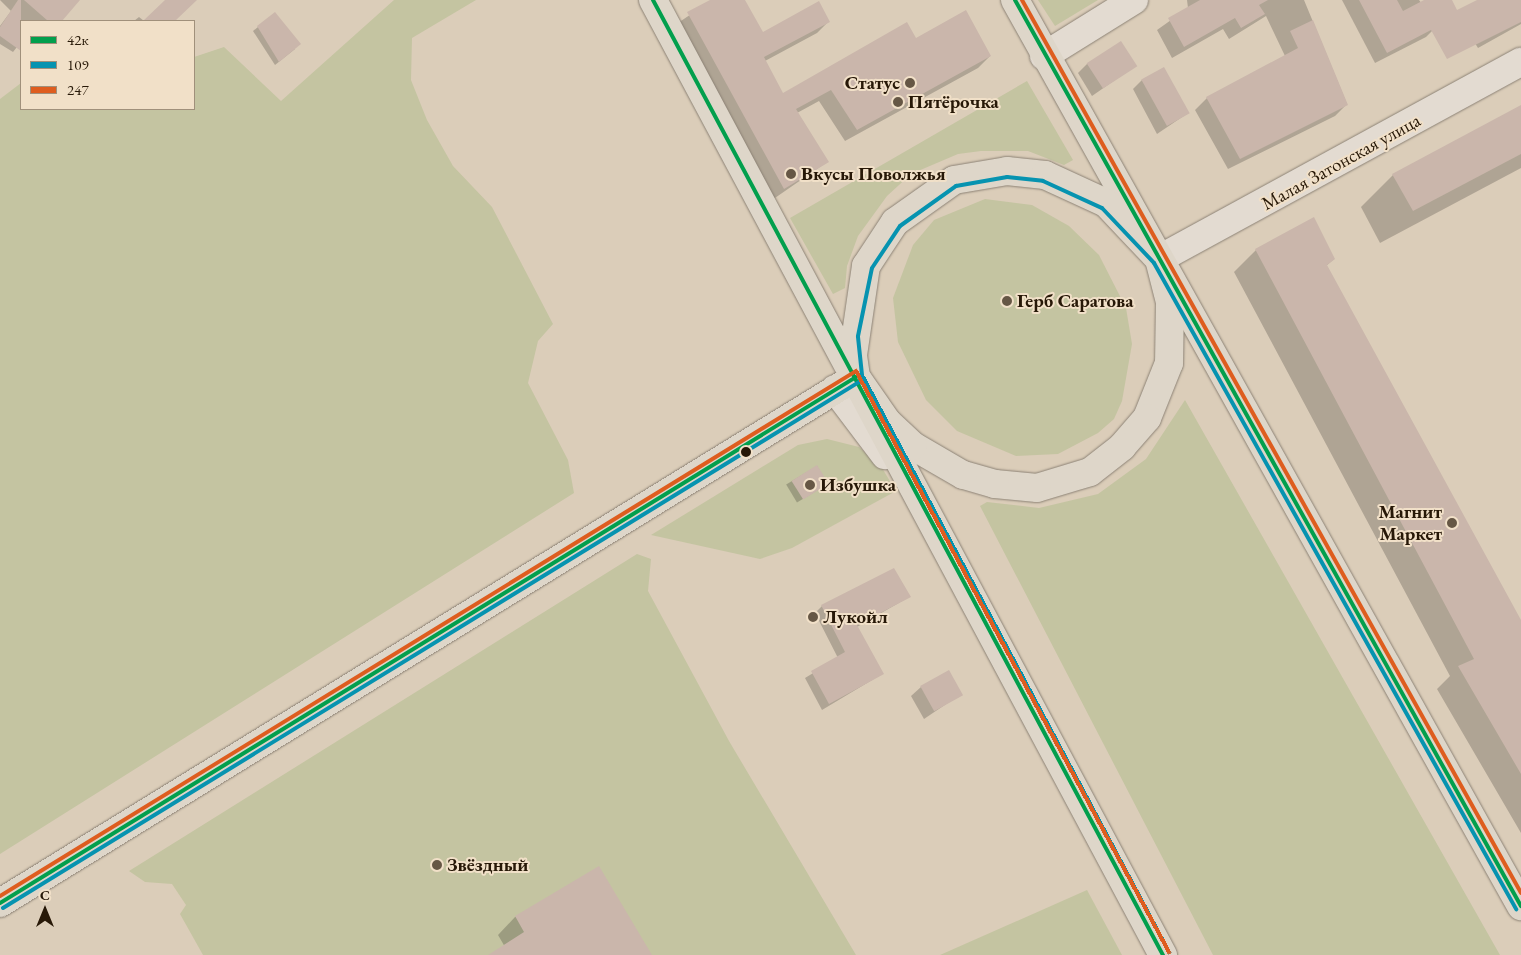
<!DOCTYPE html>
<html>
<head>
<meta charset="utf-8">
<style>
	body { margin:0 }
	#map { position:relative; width:1521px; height:955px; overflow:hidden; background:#dbcdb9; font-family:"EB Garamond",serif }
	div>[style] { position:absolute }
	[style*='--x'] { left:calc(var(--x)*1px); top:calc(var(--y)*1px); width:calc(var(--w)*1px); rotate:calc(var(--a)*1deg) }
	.green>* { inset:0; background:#c4c4a1 }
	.shadow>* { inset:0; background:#0003; transform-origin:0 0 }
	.building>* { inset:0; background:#cab6ab; transform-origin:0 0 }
	.roads { filter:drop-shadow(0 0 1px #8c8275) drop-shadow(0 0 1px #8c8275) }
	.street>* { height:28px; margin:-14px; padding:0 14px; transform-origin:14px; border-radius:14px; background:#e3dbd1 }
	.secondary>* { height:28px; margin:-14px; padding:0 14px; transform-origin:14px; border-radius:14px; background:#e3dbd1 }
	.primary>* { height:28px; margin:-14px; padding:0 14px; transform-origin:14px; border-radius:14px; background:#ded6c9 }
	.bus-1>* { height:4px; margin:-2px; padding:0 2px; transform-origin:2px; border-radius:2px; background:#029f4d }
	.bus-2>* { height:4px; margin:-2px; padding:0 2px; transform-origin:2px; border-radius:2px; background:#0693b0 }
	.bus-3>* { height:4px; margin:-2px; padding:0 2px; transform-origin:2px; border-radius:2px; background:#de5d1f }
	.dots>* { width:14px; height:14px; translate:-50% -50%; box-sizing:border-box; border:2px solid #f1e0c8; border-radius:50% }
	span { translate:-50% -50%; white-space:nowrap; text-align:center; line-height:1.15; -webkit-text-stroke:4px #f1e0c8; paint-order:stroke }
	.poi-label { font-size:19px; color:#271807; font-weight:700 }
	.right { translate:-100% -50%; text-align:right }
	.left { translate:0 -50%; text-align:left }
	.street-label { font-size:19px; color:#271807 }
	.legend { position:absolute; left:20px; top:20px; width:175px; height:90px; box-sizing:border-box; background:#f1e0c8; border:1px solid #a0907b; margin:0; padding:6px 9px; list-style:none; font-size:15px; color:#271807 }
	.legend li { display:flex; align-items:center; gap:10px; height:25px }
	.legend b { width:25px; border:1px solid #a0907b }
	.north { position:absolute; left:20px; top:885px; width:50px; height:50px; -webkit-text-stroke:4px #f1e0c8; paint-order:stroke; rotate:0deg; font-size:14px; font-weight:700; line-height:20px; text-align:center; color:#271807 }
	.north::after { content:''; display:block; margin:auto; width:18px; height:22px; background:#271807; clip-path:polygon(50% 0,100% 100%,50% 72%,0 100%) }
</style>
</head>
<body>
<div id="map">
	<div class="green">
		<i style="clip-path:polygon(394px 0,476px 0,412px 38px,411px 80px,427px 120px,453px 166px,492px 207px,553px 324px,538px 341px,528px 383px,568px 460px,574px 493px,0 854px,0 99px,21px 83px,21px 109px,194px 109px,194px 57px,224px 47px,281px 101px)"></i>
		<i style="clip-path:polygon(1038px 0,1098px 0,1055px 26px)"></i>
		<i style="clip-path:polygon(1027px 81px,1073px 160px,1064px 165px,1028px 151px,981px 151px,958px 154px,911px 174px,887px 196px,858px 236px,847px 266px,845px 288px,833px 294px,790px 218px)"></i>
		<i style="clip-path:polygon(985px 199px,1032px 205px,1069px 226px,1099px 255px,1126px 308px,1132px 344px,1122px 401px,1114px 419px,1098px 433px,1058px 454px,1016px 456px,957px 431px,926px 400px,898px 342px,893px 298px,913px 245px,934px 220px)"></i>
		<i style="clip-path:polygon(1185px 400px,1500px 955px,1213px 955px,980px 506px,987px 502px,1039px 508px,1098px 494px,1146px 459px)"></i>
		<i style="clip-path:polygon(827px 439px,859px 447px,882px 468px,896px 491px,792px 548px,760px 559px,651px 535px,798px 445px)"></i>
		<i style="clip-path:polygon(637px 554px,651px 559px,648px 591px,729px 741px,856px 955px,203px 955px,180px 914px,186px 905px,172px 884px,145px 882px,129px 871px)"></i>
		<i style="clip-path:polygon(1087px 890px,1122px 955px,940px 955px)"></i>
	</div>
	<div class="shadow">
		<i style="clip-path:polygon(0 0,76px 0,77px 2px,60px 21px,21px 21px,21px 42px,13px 52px,0 44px,0 26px,11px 11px)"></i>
		<i style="clip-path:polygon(712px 0,744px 0,762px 33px,829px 21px,817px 33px,765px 61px,783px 95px,916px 40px,990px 56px,978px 68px,845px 141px,819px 101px,797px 113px,827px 162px,772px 200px,675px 25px)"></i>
		<i style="clip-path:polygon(1187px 0,1304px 0,1347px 104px,1335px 116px,1228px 169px,1195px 110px,1207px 98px,1285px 56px,1266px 16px,1229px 39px,1223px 29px,1172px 58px,1157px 30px,1188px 8px)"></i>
		<i style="clip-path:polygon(1342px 0,1419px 0,1438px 25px,1426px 37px,1375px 63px)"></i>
		<i style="clip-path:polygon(1480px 0,1521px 0,1521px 24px,1478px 48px,1458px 16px)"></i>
		<i style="clip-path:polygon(274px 14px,295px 49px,275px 65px,253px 31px)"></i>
		<i style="clip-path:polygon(139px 17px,144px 21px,134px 21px)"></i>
		<i style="clip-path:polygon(1087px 64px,1135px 66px,1092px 96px,1078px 73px)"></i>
		<i style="clip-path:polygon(1142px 80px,1188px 113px,1157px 134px,1133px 89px)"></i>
		<i style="clip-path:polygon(1521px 106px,1521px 168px,1380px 243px,1361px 207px,1393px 175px)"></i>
		<i style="clip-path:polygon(1313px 219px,1334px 259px,1326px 266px,1521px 623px,1521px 833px,1437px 689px,1450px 676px,1234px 272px,1256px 250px)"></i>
		<i style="left:817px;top:466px;width:21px;height:36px;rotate:59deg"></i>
		<i style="clip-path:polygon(909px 597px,857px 627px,882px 674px,822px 710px,805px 678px,838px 658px,815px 613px,822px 606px)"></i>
		<i style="clip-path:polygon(921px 687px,961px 694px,924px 719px,911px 696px)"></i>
		<i style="clip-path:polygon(599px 868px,651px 955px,497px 955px,505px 947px,498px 935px,515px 917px)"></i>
	</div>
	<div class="building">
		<i style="clip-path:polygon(18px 0,21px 0,21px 51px,0 36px,0 27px)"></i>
		<i style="clip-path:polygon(24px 0,80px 0,62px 21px,48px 21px)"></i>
		<i style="clip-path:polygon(165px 0,197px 0,175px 21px,143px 21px)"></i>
		<i style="clip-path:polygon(710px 0,745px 0,763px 32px,819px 1px,830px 22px,764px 57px,783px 93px,907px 22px,916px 38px,966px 10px,991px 56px,857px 130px,831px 90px,796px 109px,829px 162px,784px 189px,687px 12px)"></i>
		<i style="clip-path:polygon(1200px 0,1268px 0,1259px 5px,1265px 14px,1241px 28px,1235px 18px,1184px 47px,1168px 18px)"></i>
		<i style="clip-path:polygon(1359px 0,1397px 0,1403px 11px,1424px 0,1452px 0,1457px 10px,1477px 0,1521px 0,1521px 22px,1447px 59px,1431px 30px,1387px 53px)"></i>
		<i style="clip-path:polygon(275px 12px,301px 44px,279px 62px,257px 26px)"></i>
		<i style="clip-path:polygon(1313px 20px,1348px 105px,1240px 159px,1206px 97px,1298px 48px,1290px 31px)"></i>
		<i style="left:1121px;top:41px;width:30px;height:41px;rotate:57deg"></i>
		<i style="left:1164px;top:67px;width:53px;height:26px;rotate:61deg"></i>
		<i style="clip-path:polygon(1521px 105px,1521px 154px,1413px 211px,1392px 174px)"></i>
		<i style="clip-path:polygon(1314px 217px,1335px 259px,1327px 265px,1521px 620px,1521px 774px,1458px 666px,1474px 659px,1255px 249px)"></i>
		<i style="left:817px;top:465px;width:22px;height:30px;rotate:58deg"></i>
		<i style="clip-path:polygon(894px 568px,911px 597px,857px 625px,884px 674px,829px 704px,811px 671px,845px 652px,821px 605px)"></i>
		<i style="left:949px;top:670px;width:29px;height:33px;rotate:61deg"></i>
		<i style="clip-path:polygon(599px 866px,652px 955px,488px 955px,524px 932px,515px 916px)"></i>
	</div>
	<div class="roads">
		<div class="street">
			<i style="--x:1044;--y:56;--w:106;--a:-31.9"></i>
			<i style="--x:1159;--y:259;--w:412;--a:-28.6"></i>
		</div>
		<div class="secondary">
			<i style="--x:835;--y:389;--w:83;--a:52.9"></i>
		</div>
		<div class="primary">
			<i style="--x:653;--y:0;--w:1083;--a:61.9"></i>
			<i style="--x:1015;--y:0;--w:1038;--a:60.82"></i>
			<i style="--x:1007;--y:171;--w:38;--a:6"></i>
			<i style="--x:1045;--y:175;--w:67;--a:24.7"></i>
			<i style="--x:1106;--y:203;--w:77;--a:46.6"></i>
			<i style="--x:1159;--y:259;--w:44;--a:75.7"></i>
			<i style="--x:1170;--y:302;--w:61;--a:90.9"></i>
			<i style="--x:1169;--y:363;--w:59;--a:111.8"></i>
			<i style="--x:1147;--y:418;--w:38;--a:131"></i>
			<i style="--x:1122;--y:447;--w:41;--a:142"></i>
			<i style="--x:1090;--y:472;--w:55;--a:163.2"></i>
			<i style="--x:1037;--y:488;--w:42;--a:-174.6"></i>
			<i style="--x:995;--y:484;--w:33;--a:-164"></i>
			<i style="--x:963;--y:475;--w:58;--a:-149.9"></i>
			<i style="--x:913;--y:446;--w:34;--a:-137"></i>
			<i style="--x:888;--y:423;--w:56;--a:-124.8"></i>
			<i style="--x:856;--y:377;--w:22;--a:-98"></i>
			<i style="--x:853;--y:355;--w:90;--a:-81.7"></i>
			<i style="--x:866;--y:266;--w:53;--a:-56.6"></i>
			<i style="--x:895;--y:222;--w:72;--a:-35.4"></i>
			<i style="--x:954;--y:180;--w:54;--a:-9.6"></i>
			<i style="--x:0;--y:903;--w:1005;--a:-31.57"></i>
		</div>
	</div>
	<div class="bus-1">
		<i style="--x:653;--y:0;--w:1083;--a:61.9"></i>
		<i style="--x:1015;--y:0;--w:1038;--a:60.82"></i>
		<i style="--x:0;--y:903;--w:1005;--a:-31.57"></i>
	</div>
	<div class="bus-2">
		<i style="--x:3;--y:908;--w:1005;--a:-31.57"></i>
		<i style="--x:1169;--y:952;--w:654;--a:-118.02"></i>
		<i style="--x:862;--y:375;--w:39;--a:-96"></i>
		<i style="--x:858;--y:336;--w:69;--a:-78.4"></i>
		<i style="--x:872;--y:268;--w:50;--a:-56.3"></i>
		<i style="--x:900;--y:226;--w:69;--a:-35.5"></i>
		<i style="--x:956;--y:186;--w:52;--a:-10"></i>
		<i style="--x:1007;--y:177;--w:36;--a:6"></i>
		<i style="--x:1043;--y:181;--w:65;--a:24.6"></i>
		<i style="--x:1102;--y:208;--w:76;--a:46.6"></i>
		<i style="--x:1154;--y:263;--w:741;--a:60.73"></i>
	</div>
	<div class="bus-3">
		<i style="--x:1022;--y:0;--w:1023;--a:60.8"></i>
		<i style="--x:0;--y:896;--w:1004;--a:-31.52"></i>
		<i style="--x:856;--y:371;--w:660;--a:61.69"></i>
	</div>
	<div class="dots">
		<i style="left:910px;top:83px;background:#665745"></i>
		<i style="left:898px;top:102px;background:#665745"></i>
		<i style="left:791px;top:174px;background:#665745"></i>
		<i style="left:1007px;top:301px;background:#665745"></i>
		<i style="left:746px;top:452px;background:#271807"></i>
		<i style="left:810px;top:485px;background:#665745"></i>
		<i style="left:1452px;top:523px;background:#665745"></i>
		<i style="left:813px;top:617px;background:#665745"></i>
		<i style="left:437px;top:865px;background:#665745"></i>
	</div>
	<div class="poi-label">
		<span class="right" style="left:900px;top:83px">Статус</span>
		<span class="left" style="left:908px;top:102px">Пятёрочка</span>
		<span class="left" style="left:801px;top:174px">Вкусы Поволжья</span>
		<span class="left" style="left:1017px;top:301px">Герб Саратова</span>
		<span class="left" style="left:820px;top:485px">Избушка</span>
		<span class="right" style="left:1442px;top:523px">Магнит<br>Маркет</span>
		<span class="left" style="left:823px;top:617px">Лукойл</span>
		<span class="left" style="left:447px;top:865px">Звёздный</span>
	</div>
	<div class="street-label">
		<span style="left:1341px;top:162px;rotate:-29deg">Малая Затонская улица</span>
	</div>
	<ul class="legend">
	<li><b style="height:6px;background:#029f4d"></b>42к</li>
	<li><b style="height:6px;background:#0693b0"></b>109</li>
	<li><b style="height:6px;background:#de5d1f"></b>247</li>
	</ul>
	<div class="north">С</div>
</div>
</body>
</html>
